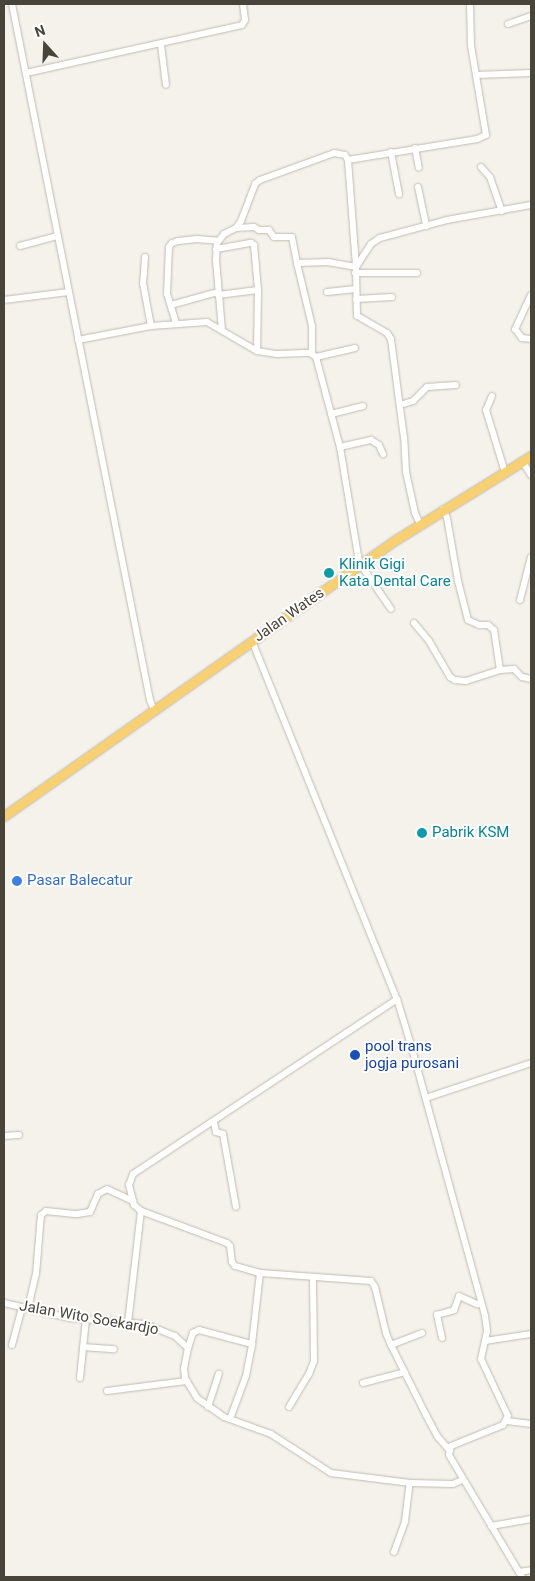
<!DOCTYPE html>
<html>
<head>
<meta charset="utf-8">
<style>
	body { margin:0 }
	#map { position:relative; width:535px; height:1581px; overflow:hidden; background:#f5f2ec; font-family:Roboto,sans-serif }
	div>[style] { position:absolute }
	[style*='--x'] { left:calc(var(--x)*1px); top:calc(var(--y)*1px); width:calc(var(--w)*1px); rotate:calc(var(--a)*1deg) }
	.roads { filter:drop-shadow(0 0 1px #c1bbae) drop-shadow(0 0 1px #c1bbae) }
	.minor>* { height:6px; margin:-3px; padding:0 3px; transform-origin:3px; border-radius:3px; background:#fff }
	.highway>* { height:9px; margin:-4.5px; padding:0 4.5px; transform-origin:4.5px; border-radius:4.5px; background:#f8d074 }
	.dots>* { width:14px; height:14px; translate:-50% -50%; box-sizing:border-box; border:2px solid #fff; border-radius:50% }
	span { translate:-50% -50%; white-space:nowrap; text-align:center; line-height:1.15; -webkit-text-stroke:4px #fff; paint-order:stroke }
	.culture-label { font-size:15px; color:#0d838f }
	.left { translate:0 -50%; text-align:left }
	.street-label { font-size:15px; color:#494439 }
	.shop-label { font-size:15px; color:#366cbe }
	.transit-label { font-size:15px; color:#164399 }
	.frame { position:absolute; inset:0; border:5px solid #494439; pointer-events:none }
	.north { position:absolute; left:20px; top:20px; width:50px; height:50px; -webkit-text-stroke:4px #fff; paint-order:stroke; rotate:340deg; font-size:14px; font-weight:700; line-height:20px; text-align:center; color:#494439 }
	.north::after { content:''; display:block; margin:auto; width:18px; height:22px; background:#494439; clip-path:polygon(50% 0,100% 100%,50% 72%,0 100%) }
</style>
</head>
<body>
<div id="map">
	<div class="roads">
		<div class="minor">
			<i style="--x:12;--y:4;--w:710;--a:78.79"></i>
			<i style="--x:150;--y:700;--w:11;--a:68"></i>
			<i style="--x:508;--y:24;--w:24;--a:-19"></i>
			<i style="--x:161;--y:45;--w:40;--a:82.9"></i>
			<i style="--x:26;--y:73;--w:221;--a:-12.5"></i>
			<i style="--x:242;--y:25;--w:6;--a:-59"></i>
			<i style="--x:245;--y:20;--w:16;--a:-97"></i>
			<i style="--x:476;--y:75;--w:55;--a:-2.1"></i>
			<i style="--x:415;--y:148;--w:20;--a:79"></i>
			<i style="--x:391;--y:152;--w:43;--a:79.2"></i>
			<i style="--x:348;--y:160;--w:131;--a:-9.2"></i>
			<i style="--x:477;--y:139;--w:10;--a:-24"></i>
			<i style="--x:486;--y:135;--w:91;--a:-99.5"></i>
			<i style="--x:471;--y:45;--w:41;--a:-91.4"></i>
			<i style="--x:481;--y:167;--w:13;--a:48"></i>
			<i style="--x:490;--y:177;--w:36;--a:71"></i>
			<i style="--x:418;--y:187;--w:40;--a:78"></i>
			<i style="--x:20;--y:246;--w:39;--a:-15"></i>
			<i style="--x:216;--y:249;--w:36;--a:-10"></i>
			<i style="--x:251;--y:243;--w:4;--a:34"></i>
			<i style="--x:254;--y:245;--w:45;--a:84.9"></i>
			<i style="--x:145;--y:257;--w:26;--a:94"></i>
			<i style="--x:143;--y:283;--w:44;--a:79.5"></i>
			<i style="--x:297;--y:263;--w:65;--a:76.6"></i>
			<i style="--x:312;--y:326;--w:28;--a:90"></i>
			<i style="--x:355;--y:273;--w:62;--a:0"></i>
			<i style="--x:327;--y:292;--w:29;--a:-6"></i>
			<i style="--x:218;--y:295;--w:40;--a:-7.1"></i>
			<i style="--x:258;--y:290;--w:61;--a:90.9"></i>
			<i style="--x:531;--y:295;--w:38;--a:115"></i>
			<i style="--x:515;--y:329;--w:11;--a:52"></i>
			<i style="--x:522;--y:338;--w:9;--a:6"></i>
			<i style="--x:356;--y:299;--w:36;--a:-3"></i>
			<i style="--x:4;--y:300;--w:65;--a:-7"></i>
			<i style="--x:171;--y:305;--w:49;--a:-15.5"></i>
			<i style="--x:176;--y:323;--w:30;--a:-107"></i>
			<i style="--x:167;--y:294;--w:47;--a:-87.6"></i>
			<i style="--x:169;--y:247;--w:5;--a:-53"></i>
			<i style="--x:172;--y:243;--w:6;--a:-18"></i>
			<i style="--x:178;--y:241;--w:19;--a:-6"></i>
			<i style="--x:197;--y:239;--w:21;--a:5"></i>
			<i style="--x:222;--y:330;--w:70;--a:-94.9"></i>
			<i style="--x:216;--y:260;--w:17;--a:-87"></i>
			<i style="--x:217;--y:243;--w:11;--a:-52"></i>
			<i style="--x:224;--y:234;--w:13;--a:-27"></i>
			<i style="--x:236;--y:228;--w:9;--a:-54"></i>
			<i style="--x:241;--y:221;--w:40;--a:-69"></i>
			<i style="--x:255;--y:184;--w:6;--a:-39"></i>
			<i style="--x:260;--y:180;--w:79;--a:-20"></i>
			<i style="--x:334;--y:153;--w:11;--a:10"></i>
			<i style="--x:345;--y:155;--w:6;--a:59"></i>
			<i style="--x:348;--y:160;--w:107;--a:85.7"></i>
			<i style="--x:356;--y:267;--w:27;--a:-170"></i>
			<i style="--x:329;--y:262;--w:32;--a:178"></i>
			<i style="--x:297;--y:263;--w:26;--a:-101"></i>
			<i style="--x:292;--y:237;--w:18;--a:180"></i>
			<i style="--x:274;--y:237;--w:9;--a:-126"></i>
			<i style="--x:269;--y:230;--w:10;--a:180"></i>
			<i style="--x:259;--y:230;--w:6;--a:-149"></i>
			<i style="--x:254;--y:227;--w:18;--a:177"></i>
			<i style="--x:78;--y:340;--w:74;--a:-10.9"></i>
			<i style="--x:151;--y:326;--w:56;--a:-4.1"></i>
			<i style="--x:207;--y:322;--w:58;--a:30.1"></i>
			<i style="--x:257;--y:351;--w:20;--a:9"></i>
			<i style="--x:277;--y:354;--w:33;--a:-2"></i>
			<i style="--x:310;--y:353;--w:7;--a:34"></i>
			<i style="--x:316;--y:357;--w:93;--a:75.1"></i>
			<i style="--x:340;--y:447;--w:110;--a:80.6"></i>
			<i style="--x:358;--y:556;--w:9;--a:72"></i>
			<i style="--x:361;--y:565;--w:53;--a:55.7"></i>
			<i style="--x:316;--y:357;--w:40;--a:-13"></i>
			<i style="--x:492;--y:396;--w:15;--a:113"></i>
			<i style="--x:486;--y:410;--w:65;--a:73"></i>
			<i style="--x:400;--y:405;--w:14;--a:-17"></i>
			<i style="--x:413;--y:401;--w:20;--a:-45"></i>
			<i style="--x:427;--y:387;--w:29;--a:-4"></i>
			<i style="--x:331;--y:414;--w:33;--a:-14"></i>
			<i style="--x:340;--y:447;--w:32;--a:-13"></i>
			<i style="--x:371;--y:440;--w:9;--a:32"></i>
			<i style="--x:379;--y:445;--w:10;--a:66"></i>
			<i style="--x:522;--y:461;--w:17;--a:57"></i>
			<i style="--x:443;--y:509;--w:10;--a:66"></i>
			<i style="--x:447;--y:518;--w:64;--a:80.1"></i>
			<i style="--x:458;--y:581;--w:40;--a:75.6"></i>
			<i style="--x:468;--y:620;--w:12;--a:24"></i>
			<i style="--x:479;--y:625;--w:9;--a:0"></i>
			<i style="--x:488;--y:625;--w:8;--a:40"></i>
			<i style="--x:494;--y:630;--w:40;--a:81.5"></i>
			<i style="--x:500;--y:670;--w:14;--a:-4"></i>
			<i style="--x:514;--y:669;--w:11;--a:45"></i>
			<i style="--x:522;--y:677;--w:9;--a:13"></i>
			<i style="--x:420;--y:524;--w:12;--a:-114"></i>
			<i style="--x:415;--y:513;--w:42;--a:-102.4"></i>
			<i style="--x:406;--y:472;--w:34;--a:-93"></i>
			<i style="--x:404;--y:438;--w:100;--a:-97.5"></i>
			<i style="--x:391;--y:339;--w:7;--a:-124"></i>
			<i style="--x:387;--y:333;--w:34;--a:-150"></i>
			<i style="--x:357;--y:316;--w:49;--a:-91.2"></i>
			<i style="--x:356;--y:267;--w:27;--a:-57"></i>
			<i style="--x:371;--y:244;--w:11;--a:-34"></i>
			<i style="--x:380;--y:238;--w:69;--a:-15"></i>
			<i style="--x:447;--y:220;--w:85;--a:-10.1"></i>
			<i style="--x:520;--y:600;--w:44;--a:-75.7"></i>
			<i style="--x:414;--y:623;--w:23;--a:50"></i>
			<i style="--x:429;--y:641;--w:42;--a:59.7"></i>
			<i style="--x:450;--y:677;--w:6;--a:31"></i>
			<i style="--x:455;--y:680;--w:11;--a:5"></i>
			<i style="--x:466;--y:681;--w:36;--a:-18"></i>
			<i style="--x:252;--y:641;--w:386;--a:68"></i>
			<i style="--x:397;--y:999;--w:48;--a:73.1"></i>
			<i style="--x:411;--y:1045;--w:281;--a:74.7"></i>
			<i style="--x:485;--y:1316;--w:15;--a:82"></i>
			<i style="--x:487;--y:1331;--w:29;--a:102"></i>
			<i style="--x:481;--y:1359;--w:63;--a:64.7"></i>
			<i style="--x:508;--y:1416;--w:10;--a:119"></i>
			<i style="--x:503;--y:1425;--w:56;--a:158"></i>
			<i style="--x:451;--y:1446;--w:9;--a:103"></i>
			<i style="--x:449;--y:1455;--w:142;--a:59.1"></i>
			<i style="--x:426;--y:1098;--w:111;--a:-18.4"></i>
			<i style="--x:214;--y:1122;--w:10;--a:79"></i>
			<i style="--x:216;--y:1132;--w:7;--a:16"></i>
			<i style="--x:223;--y:1134;--w:74;--a:79.9"></i>
			<i style="--x:4;--y:1136;--w:15;--a:-4"></i>
			<i style="--x:4;--y:1303;--w:68;--a:12.8"></i>
			<i style="--x:70;--y:1318;--w:75;--a:4.6"></i>
			<i style="--x:145;--y:1324;--w:32;--a:22"></i>
			<i style="--x:175;--y:1336;--w:18;--a:43"></i>
			<i style="--x:188;--y:1348;--w:20;--a:101"></i>
			<i style="--x:184;--y:1368;--w:10;--a:84"></i>
			<i style="--x:185;--y:1378;--w:23;--a:59"></i>
			<i style="--x:197;--y:1398;--w:33;--a:35"></i>
			<i style="--x:224;--y:1417;--w:50;--a:19.9"></i>
			<i style="--x:271;--y:1434;--w:72;--a:33"></i>
			<i style="--x:331;--y:1473;--w:80;--a:7.2"></i>
			<i style="--x:410;--y:1483;--w:43;--a:1.3"></i>
			<i style="--x:453;--y:1484;--w:10;--a:-24"></i>
			<i style="--x:28;--y:1308;--w:35;--a:-77"></i>
			<i style="--x:36;--y:1274;--w:59;--a:-85.2"></i>
			<i style="--x:41;--y:1215;--w:6;--a:-39"></i>
			<i style="--x:46;--y:1211;--w:31;--a:6"></i>
			<i style="--x:77;--y:1214;--w:13;--a:-9"></i>
			<i style="--x:90;--y:1212;--w:20;--a:-66"></i>
			<i style="--x:98;--y:1194;--w:10;--a:-29"></i>
			<i style="--x:107;--y:1189;--w:29;--a:25"></i>
			<i style="--x:128;--y:1323;--w:113;--a:-83.4"></i>
			<i style="--x:422;--y:1333;--w:33;--a:159"></i>
			<i style="--x:391;--y:1345;--w:78;--a:63.4"></i>
			<i style="--x:426;--y:1415;--w:24;--a:62"></i>
			<i style="--x:437;--y:1436;--w:18;--a:49"></i>
			<i style="--x:442;--y:1338;--w:24;--a:-102"></i>
			<i style="--x:437;--y:1315;--w:18;--a:-16"></i>
			<i style="--x:454;--y:1310;--w:15;--a:-70"></i>
			<i style="--x:459;--y:1296;--w:20;--a:24"></i>
			<i style="--x:477;--y:1304;--w:4;--a:-14"></i>
			<i style="--x:485;--y:1341;--w:47;--a:-8.7"></i>
			<i style="--x:12;--y:1345;--w:39;--a:-75"></i>
			<i style="--x:391;--y:1345;--w:13;--a:-113"></i>
			<i style="--x:386;--y:1333;--w:47;--a:-103.4"></i>
			<i style="--x:375;--y:1287;--w:7;--a:-124"></i>
			<i style="--x:371;--y:1281;--w:111;--a:-175.9"></i>
			<i style="--x:260;--y:1273;--w:26;--a:-164"></i>
			<i style="--x:235;--y:1266;--w:5;--a:-127"></i>
			<i style="--x:232;--y:1262;--w:16;--a:-97"></i>
			<i style="--x:230;--y:1246;--w:4;--a:-135"></i>
			<i style="--x:227;--y:1243;--w:92;--a:-159.6"></i>
			<i style="--x:141;--y:1211;--w:9;--a:-139"></i>
			<i style="--x:134;--y:1205;--w:21;--a:-104"></i>
			<i style="--x:129;--y:1185;--w:12;--a:-70"></i>
			<i style="--x:133;--y:1174;--w:317;--a:-33.5"></i>
			<i style="--x:83;--y:1347;--w:31;--a:4"></i>
			<i style="--x:188;--y:1348;--w:16;--a:-72"></i>
			<i style="--x:193;--y:1333;--w:7;--a:-27"></i>
			<i style="--x:199;--y:1330;--w:55;--a:14.8"></i>
			<i style="--x:80;--y:1378;--w:59;--a:-84.2"></i>
			<i style="--x:363;--y:1383;--w:43;--a:-14.7"></i>
			<i style="--x:107;--y:1391;--w:80;--a:-7.2"></i>
			<i style="--x:208;--y:1407;--w:35;--a:-72"></i>
			<i style="--x:289;--y:1407;--w:39;--a:-59"></i>
			<i style="--x:309;--y:1374;--w:14;--a:-69"></i>
			<i style="--x:314;--y:1361;--w:84;--a:-90.7"></i>
			<i style="--x:230;--y:1419;--w:46;--a:-69.6"></i>
			<i style="--x:246;--y:1376;--w:33;--a:-79"></i>
			<i style="--x:252;--y:1344;--w:71;--a:-83.6"></i>
			<i style="--x:507;--y:1421;--w:24;--a:7"></i>
			<i style="--x:491;--y:1526;--w:41;--a:-9.9"></i>
			<i style="--x:394;--y:1552;--w:33;--a:-70"></i>
			<i style="--x:405;--y:1521;--w:38;--a:-83"></i>
			<i style="--x:519;--y:1572;--w:12;--a:-9"></i>
		</div>
		<div class="highway">
			<i style="--x:4;--y:816;--w:481;--a:-35.2"></i>
			<i style="--x:397;--y:539;--w:158;--a:-31.8"></i>
		</div>
	</div>
	<div class="dots">
		<i style="left:329px;top:573px;background:#0f9aa8"></i>
		<i style="left:422px;top:833px;background:#0f9aa8"></i>
		<i style="left:17px;top:881px;background:#3f7fe0"></i>
		<i style="left:355px;top:1055px;background:#1a4fb4"></i>
	</div>
	<div class="culture-label">
		<span class="left" style="left:339px;top:573px">Klinik Gigi<br>Kata Dental Care</span>
		<span class="left" style="left:432px;top:833px">Pabrik KSM</span>
	</div>
	<div class="street-label">
		<span style="left:289px;top:615px;rotate:-35deg">Jalan Wates</span>
		<span style="left:89px;top:1318px;rotate:10deg">Jalan Wito Soekardjo</span>
	</div>
	<div class="shop-label">
		<span class="left" style="left:27px;top:881px">Pasar Balecatur</span>
	</div>
	<div class="transit-label">
		<span class="left" style="left:365px;top:1055px">pool trans<br>jogja purosani</span>
	</div>
	<div class="frame"></div>
	<div class="north">N</div>
</div>
</body>
</html>
